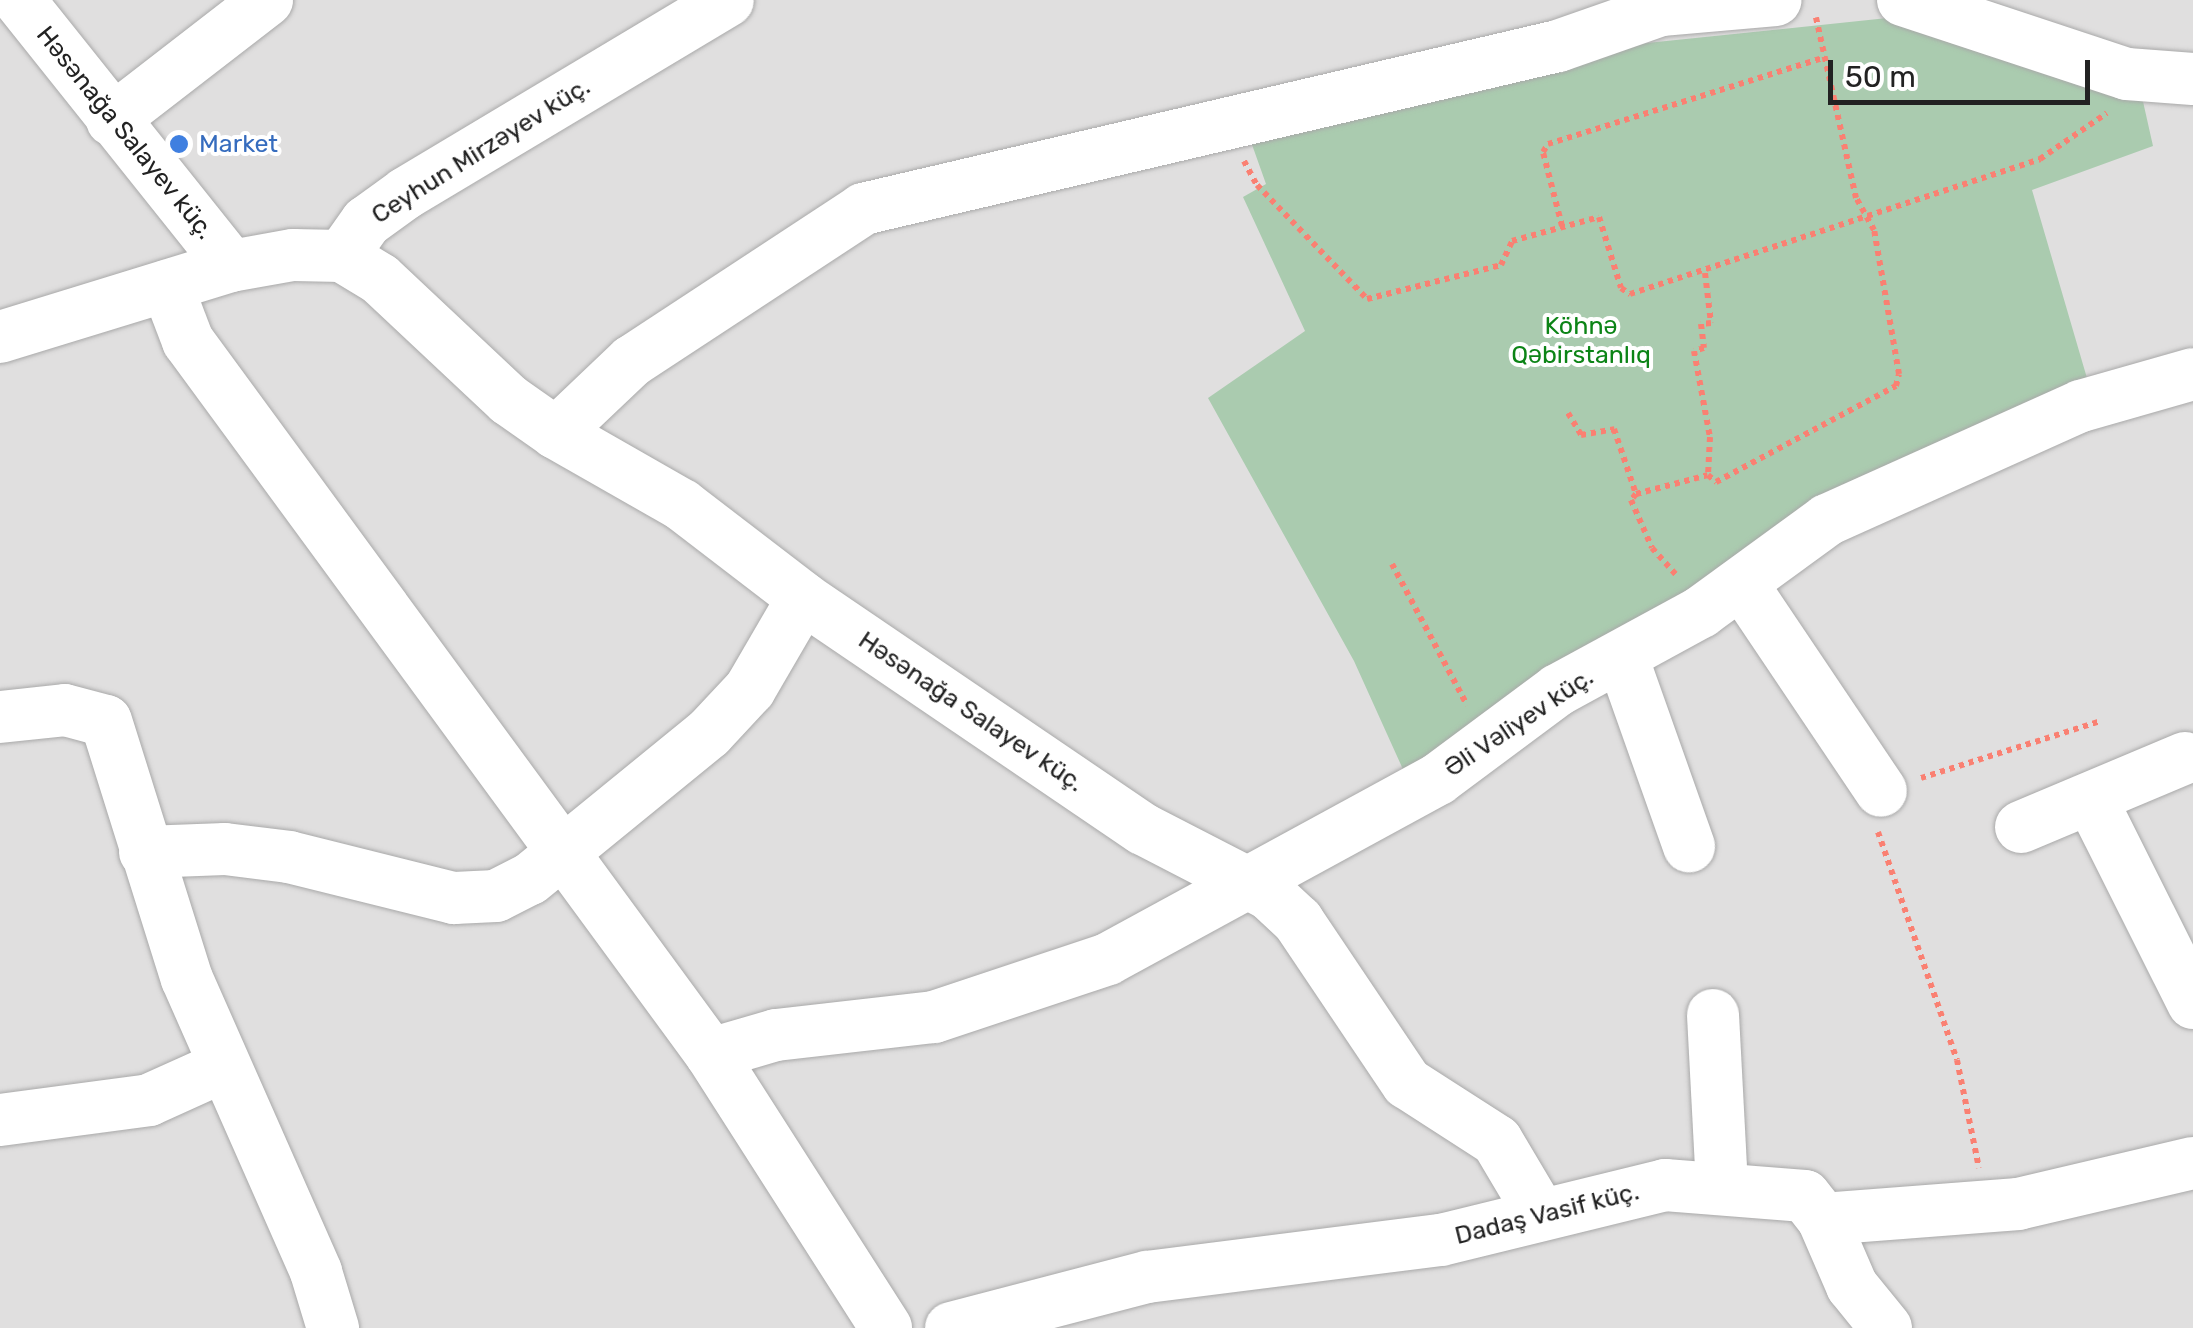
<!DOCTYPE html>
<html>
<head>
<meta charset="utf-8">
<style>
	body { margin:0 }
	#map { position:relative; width:2193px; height:1328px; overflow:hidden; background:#f2efe9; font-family:Rubik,sans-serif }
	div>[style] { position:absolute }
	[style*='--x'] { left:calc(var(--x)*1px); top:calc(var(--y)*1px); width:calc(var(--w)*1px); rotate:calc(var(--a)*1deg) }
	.residential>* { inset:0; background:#e0dfdf; transform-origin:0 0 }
	.cemetery>* { inset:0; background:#aacbaf }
	.path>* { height:6px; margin-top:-3px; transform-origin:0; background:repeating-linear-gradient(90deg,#fa8072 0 5px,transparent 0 10px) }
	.roads { filter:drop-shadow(0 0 2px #a9a9a9) drop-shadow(0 0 2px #a9a9a9) }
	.minor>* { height:52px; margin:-26px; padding:0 26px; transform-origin:26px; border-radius:26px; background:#fff }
	.dots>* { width:28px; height:28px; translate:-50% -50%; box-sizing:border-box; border:5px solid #fff; border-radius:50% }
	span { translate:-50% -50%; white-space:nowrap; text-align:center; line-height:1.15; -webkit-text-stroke:8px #fff; paint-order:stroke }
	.street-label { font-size:25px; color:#222 }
	.shop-label { font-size:25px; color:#366cbe }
	.left { translate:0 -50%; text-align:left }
	.park-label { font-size:25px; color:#0c8416 }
	.scale { position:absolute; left:1828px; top:60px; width:262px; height:45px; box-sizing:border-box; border:5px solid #222; border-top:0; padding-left:12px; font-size:30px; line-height:35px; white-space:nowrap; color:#222; -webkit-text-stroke:8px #fff; paint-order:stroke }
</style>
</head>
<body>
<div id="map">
	<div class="residential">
		<i style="left:0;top:0;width:2193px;height:1328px"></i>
	</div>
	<div class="cemetery">
		<i style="clip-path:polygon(1897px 17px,2142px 97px,2153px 146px,2032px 190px,2089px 385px,1406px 776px,1354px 661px,1208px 398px,1305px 331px,1243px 197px,1266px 184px,1250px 139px,1647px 43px)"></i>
	</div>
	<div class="path">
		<i style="--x:1244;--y:161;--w:27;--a:62"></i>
		<i style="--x:1257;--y:185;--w:158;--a:46"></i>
		<i style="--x:1367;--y:299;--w:138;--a:-14.2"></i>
		<i style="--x:1501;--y:265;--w:26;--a:-65"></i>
		<i style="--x:1512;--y:241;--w:90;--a:-15.4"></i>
		<i style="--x:1599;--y:217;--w:74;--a:72.8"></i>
		<i style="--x:1621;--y:288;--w:11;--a:34"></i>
		<i style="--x:1630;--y:294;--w:432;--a:-18.2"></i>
		<i style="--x:2040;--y:159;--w:81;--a:-34.5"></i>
		<i style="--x:1562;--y:226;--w:76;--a:-104.4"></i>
		<i style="--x:1543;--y:152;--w:9;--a:-58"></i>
		<i style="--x:1548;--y:144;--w:290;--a:-17.4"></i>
		<i style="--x:1705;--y:273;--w:50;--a:83.2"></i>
		<i style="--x:1711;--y:323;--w:10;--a:174"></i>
		<i style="--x:1701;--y:324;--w:24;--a:83"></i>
		<i style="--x:1704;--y:348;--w:10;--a:163"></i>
		<i style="--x:1694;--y:351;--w:87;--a:79.5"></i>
		<i style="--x:1710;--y:437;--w:38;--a:93"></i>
		<i style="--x:1568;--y:413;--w:26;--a:59"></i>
		<i style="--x:1581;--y:435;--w:34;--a:-10"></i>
		<i style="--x:1614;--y:429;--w:69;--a:71.3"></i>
		<i style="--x:1636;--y:494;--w:74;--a:-14.8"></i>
		<i style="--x:1708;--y:475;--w:11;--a:41"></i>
		<i style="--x:1716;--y:482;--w:204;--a:-28.1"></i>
		<i style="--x:1896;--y:386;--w:12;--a:-76"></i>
		<i style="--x:1899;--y:374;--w:146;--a:-99.8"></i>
		<i style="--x:1874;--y:230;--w:37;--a:-119"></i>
		<i style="--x:1856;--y:198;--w:185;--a:-102.5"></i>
		<i style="--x:1636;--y:494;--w:8;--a:130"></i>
		<i style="--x:1631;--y:500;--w:52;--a:66.4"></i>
		<i style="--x:1652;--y:548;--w:38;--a:48"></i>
		<i style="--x:1392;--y:564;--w:160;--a:62"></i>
		<i style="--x:1921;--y:778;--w:186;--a:-17.6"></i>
		<i style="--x:1878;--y:832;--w:241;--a:70.9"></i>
		<i style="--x:1957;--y:1060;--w:110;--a:78.5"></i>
	</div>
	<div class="roads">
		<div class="minor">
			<i style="--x:19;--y:0;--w:340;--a:51.4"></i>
			<i style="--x:1659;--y:0;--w:10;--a:79"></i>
			<i style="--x:1661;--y:10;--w:115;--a:-5"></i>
			<i style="--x:1903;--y:0;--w:236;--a:18.3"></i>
			<i style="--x:2127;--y:74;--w:66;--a:4.3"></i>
			<i style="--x:112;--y:120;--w:196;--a:-37.7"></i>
			<i style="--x:342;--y:256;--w:44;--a:31.2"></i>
			<i style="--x:380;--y:279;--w:177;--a:43.2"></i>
			<i style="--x:509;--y:400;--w:57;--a:35.1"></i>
			<i style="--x:556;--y:433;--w:145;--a:29.7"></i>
			<i style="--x:682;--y:505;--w:153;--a:37.5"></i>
			<i style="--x:803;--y:598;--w:411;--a:34.2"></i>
			<i style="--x:1143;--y:829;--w:142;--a:27.3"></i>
			<i style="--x:1269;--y:894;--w:40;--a:43"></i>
			<i style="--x:1298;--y:921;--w:195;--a:56.1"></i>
			<i style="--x:1407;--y:1083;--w:107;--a:32.8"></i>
			<i style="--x:1497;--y:1141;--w:86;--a:59.3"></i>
			<i style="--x:167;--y:286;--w:59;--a:69.1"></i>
			<i style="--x:188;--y:341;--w:884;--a:53.74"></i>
			<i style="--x:711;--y:1054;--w:325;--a:57.4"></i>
			<i style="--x:0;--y:337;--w:242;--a:-17.1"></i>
			<i style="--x:231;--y:266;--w:63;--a:-10.1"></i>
			<i style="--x:293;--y:255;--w:49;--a:1.2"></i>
			<i style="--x:342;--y:256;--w:42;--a:-54.8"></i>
			<i style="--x:366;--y:222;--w:49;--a:-35.9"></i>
			<i style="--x:406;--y:193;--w:375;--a:-30.9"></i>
			<i style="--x:556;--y:433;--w:105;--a:-43.5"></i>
			<i style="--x:632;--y:361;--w:277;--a:-33.3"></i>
			<i style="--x:863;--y:209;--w:714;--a:-13.2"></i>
			<i style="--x:1558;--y:46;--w:109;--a:-19.3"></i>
			<i style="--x:1742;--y:584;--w:249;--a:56.1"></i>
			<i style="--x:1622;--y:657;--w:201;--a:70.5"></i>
			<i style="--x:0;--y:717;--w:65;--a:-6.1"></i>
			<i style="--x:65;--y:710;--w:42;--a:15"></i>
			<i style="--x:106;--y:721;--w:270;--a:72.6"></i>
			<i style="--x:187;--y:979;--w:320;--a:66.2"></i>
			<i style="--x:316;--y:1272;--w:59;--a:73.1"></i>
			<i style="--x:2092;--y:801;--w:226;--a:63.4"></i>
			<i style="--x:2021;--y:827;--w:178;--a:-22.8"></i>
			<i style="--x:145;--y:852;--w:80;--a:-2.1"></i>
			<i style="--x:225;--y:849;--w:64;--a:7.1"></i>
			<i style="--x:289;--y:857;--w:170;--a:14"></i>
			<i style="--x:454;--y:898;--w:42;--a:-2.7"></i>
			<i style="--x:496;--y:896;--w:38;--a:-27"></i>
			<i style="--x:530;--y:879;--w:231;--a:-39.2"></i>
			<i style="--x:709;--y:733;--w:60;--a:-47"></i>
			<i style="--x:750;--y:689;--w:105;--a:-59.8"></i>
			<i style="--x:1713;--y:1015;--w:172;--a:87"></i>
			<i style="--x:711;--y:1054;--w:68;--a:-16.3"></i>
			<i style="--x:776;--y:1035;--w:159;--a:-6.5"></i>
			<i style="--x:934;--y:1017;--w:183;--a:-18.4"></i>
			<i style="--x:1108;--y:959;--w:376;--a:-28.6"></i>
			<i style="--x:1438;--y:779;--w:149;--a:-36.6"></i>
			<i style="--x:1558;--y:690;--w:163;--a:-28.6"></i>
			<i style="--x:1701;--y:612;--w:156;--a:-36.1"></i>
			<i style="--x:1827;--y:520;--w:278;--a:-24.2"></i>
			<i style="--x:2081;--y:406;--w:116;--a:-15.9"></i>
			<i style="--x:0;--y:1120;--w:150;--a:-7.6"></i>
			<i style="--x:149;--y:1100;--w:80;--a:-24.3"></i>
			<i style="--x:1823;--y:1219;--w:196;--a:-4.4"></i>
			<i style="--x:2018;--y:1204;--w:180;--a:-13.2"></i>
			<i style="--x:951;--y:1328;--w:203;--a:-14.6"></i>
			<i style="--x:1147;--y:1277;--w:296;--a:-7.2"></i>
			<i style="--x:1441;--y:1240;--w:231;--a:-13.8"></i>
			<i style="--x:1665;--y:1185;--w:140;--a:4.5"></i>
			<i style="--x:1805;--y:1196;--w:29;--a:52"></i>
			<i style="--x:1823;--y:1219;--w:73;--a:66.6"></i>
			<i style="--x:1852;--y:1286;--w:54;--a:51"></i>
		</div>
	</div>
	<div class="dots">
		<i style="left:179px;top:144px;background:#3f7fe0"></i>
	</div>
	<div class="street-label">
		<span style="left:125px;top:133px;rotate:51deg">Həsənağa Salayev küç.</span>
		<span style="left:481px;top:151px;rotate:-32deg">Ceyhun Mirzəyev küç.</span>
		<span style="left:971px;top:712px;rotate:34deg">Həsənağa Salayev küç.</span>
		<span style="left:1519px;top:723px;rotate:-34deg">Əli Vəliyev küç.</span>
		<span style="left:1547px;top:1214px;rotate:-14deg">Dadaş Vasif küç.</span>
	</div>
	<div class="shop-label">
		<span class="left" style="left:199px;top:144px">Market</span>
	</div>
	<div class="park-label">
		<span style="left:1581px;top:341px">Köhnə<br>Qəbirstanlıq</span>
	</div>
	<div class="scale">50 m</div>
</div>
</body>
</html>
